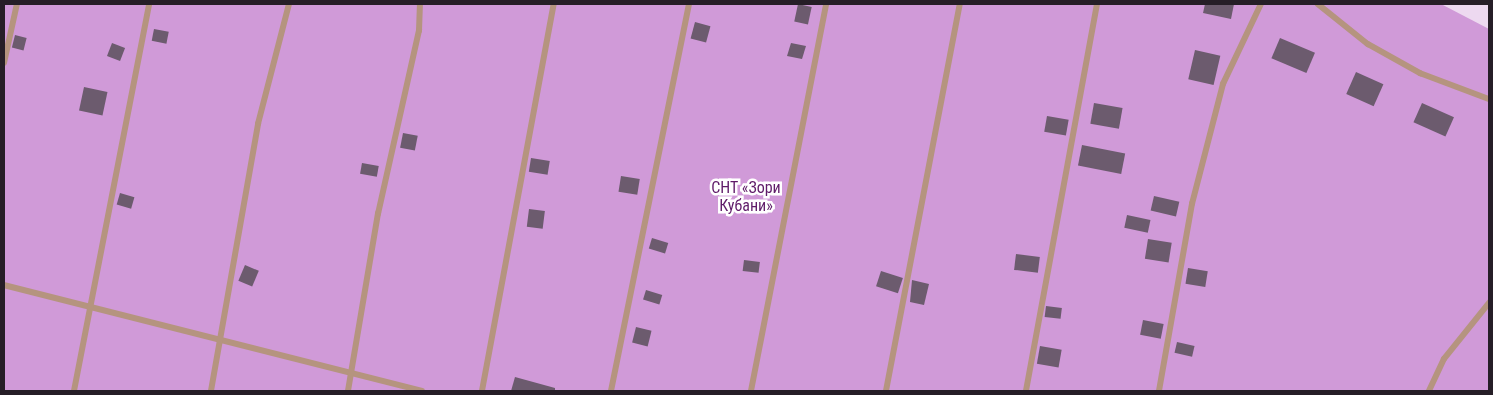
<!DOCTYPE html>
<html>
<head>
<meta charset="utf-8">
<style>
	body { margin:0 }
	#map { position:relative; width:1493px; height:395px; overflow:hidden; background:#edd9f0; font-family:"Roboto Condensed",sans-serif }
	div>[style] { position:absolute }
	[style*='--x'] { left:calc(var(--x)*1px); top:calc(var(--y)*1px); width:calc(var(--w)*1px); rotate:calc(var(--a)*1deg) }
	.green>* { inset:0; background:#d09ad8 }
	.building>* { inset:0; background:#6c5b6e; transform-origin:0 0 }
	.lane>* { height:5.5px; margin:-2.75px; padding:0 2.75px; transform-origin:2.75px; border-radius:2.75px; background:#b5947f }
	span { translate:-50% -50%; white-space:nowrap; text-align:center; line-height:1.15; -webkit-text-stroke:5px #fff; paint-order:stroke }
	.park-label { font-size:16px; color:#5f1b69 }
	.frame { position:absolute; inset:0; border:5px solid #261e27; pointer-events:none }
</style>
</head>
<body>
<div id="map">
	<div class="green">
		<i style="clip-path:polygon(4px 4px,1441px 4px,1489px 29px,1489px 391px,4px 391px)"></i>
	</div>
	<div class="building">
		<i style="left:798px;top:4px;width:14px;height:18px;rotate:12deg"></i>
		<i style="clip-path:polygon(1205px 4px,1234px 4px,1231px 19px,1203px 13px)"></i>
		<i style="left:695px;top:22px;width:16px;height:17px;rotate:15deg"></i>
		<i style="left:154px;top:29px;width:15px;height:12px;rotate:11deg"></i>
		<i style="left:15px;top:35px;width:12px;height:13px;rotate:14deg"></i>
		<i style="left:1280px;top:38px;width:38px;height:22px;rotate:23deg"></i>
		<i style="left:112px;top:43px;width:14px;height:14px;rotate:21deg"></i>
		<i style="clip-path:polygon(791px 43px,806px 46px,802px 59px,787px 56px)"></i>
		<i style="left:1195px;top:50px;width:26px;height:30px;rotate:13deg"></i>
		<i style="left:1356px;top:72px;width:30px;height:24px;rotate:24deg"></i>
		<i style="left:84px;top:87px;width:24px;height:24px;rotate:12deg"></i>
		<i style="left:1094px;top:103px;width:29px;height:21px;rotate:10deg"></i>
		<i style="left:1422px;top:103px;width:35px;height:21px;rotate:24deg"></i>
		<i style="left:1047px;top:116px;width:22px;height:16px;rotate:10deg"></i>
		<i style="left:403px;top:133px;width:15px;height:15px;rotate:11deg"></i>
		<i style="left:1082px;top:145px;width:44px;height:21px;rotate:11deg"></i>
		<i style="left:531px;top:158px;width:19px;height:14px;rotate:9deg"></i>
		<i style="left:362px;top:163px;width:17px;height:11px;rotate:10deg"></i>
		<i style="left:621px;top:176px;width:19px;height:16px;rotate:9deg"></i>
		<i style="left:120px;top:193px;width:15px;height:12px;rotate:16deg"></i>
		<i style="left:1154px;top:196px;width:26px;height:15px;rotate:13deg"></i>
		<i style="left:529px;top:209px;width:16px;height:18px;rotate:7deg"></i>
		<i style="left:1127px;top:215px;width:24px;height:13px;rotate:12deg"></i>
		<i style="left:652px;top:238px;width:17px;height:11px;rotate:17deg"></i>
		<i style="left:1148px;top:239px;width:24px;height:20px;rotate:9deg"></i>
		<i style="left:1016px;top:254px;width:24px;height:16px;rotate:7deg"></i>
		<i style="left:744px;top:260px;width:16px;height:11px;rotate:7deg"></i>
		<i style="left:245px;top:265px;width:15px;height:17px;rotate:23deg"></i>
		<i style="left:1188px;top:268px;width:20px;height:16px;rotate:9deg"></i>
		<i style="left:881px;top:271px;width:23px;height:16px;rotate:18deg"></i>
		<i style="clip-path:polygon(912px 280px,929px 284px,924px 305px,910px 302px)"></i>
		<i style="left:646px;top:290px;width:17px;height:10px;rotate:17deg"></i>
		<i style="left:1046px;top:306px;width:16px;height:11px;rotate:7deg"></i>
		<i style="left:1143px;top:320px;width:21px;height:15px;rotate:11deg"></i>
		<i style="left:636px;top:327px;width:16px;height:16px;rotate:14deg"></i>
		<i style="left:1177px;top:342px;width:18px;height:11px;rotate:13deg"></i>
		<i style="left:1040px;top:346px;width:22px;height:18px;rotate:10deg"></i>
		<i style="clip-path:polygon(515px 377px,555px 388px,555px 391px,511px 391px)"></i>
	</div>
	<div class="lane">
		<i style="--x:1318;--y:4;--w:64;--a:38.7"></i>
		<i style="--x:1368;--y:44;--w:60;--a:29.1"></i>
		<i style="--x:1420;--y:73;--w:74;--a:20.6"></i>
		<i style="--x:4;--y:63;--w:60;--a:-77.6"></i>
		<i style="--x:4;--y:285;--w:431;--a:14.2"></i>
		<i style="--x:74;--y:391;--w:394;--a:-79"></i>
		<i style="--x:211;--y:391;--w:271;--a:-80"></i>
		<i style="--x:258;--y:124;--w:124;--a:-75.5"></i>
		<i style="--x:348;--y:391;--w:180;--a:-80.4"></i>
		<i style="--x:378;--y:214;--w:188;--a:-77.4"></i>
		<i style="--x:419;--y:31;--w:27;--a:-88"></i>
		<i style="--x:482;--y:391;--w:394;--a:-79.5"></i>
		<i style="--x:611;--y:391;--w:395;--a:-78.6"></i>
		<i style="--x:751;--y:391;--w:394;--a:-79"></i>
		<i style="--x:886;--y:391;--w:394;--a:-79.2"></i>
		<i style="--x:1026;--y:391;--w:393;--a:-79.6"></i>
		<i style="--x:1159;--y:391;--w:190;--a:-80"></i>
		<i style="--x:1192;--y:204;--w:124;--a:-75.5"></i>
		<i style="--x:1223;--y:84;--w:89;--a:-64.6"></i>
		<i style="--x:1429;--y:391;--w:35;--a:-65"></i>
		<i style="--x:1444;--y:359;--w:72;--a:-51.2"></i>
	</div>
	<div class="park-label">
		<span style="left:746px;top:197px">СНТ «Зори<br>Кубани»</span>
	</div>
	<div class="frame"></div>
</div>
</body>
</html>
